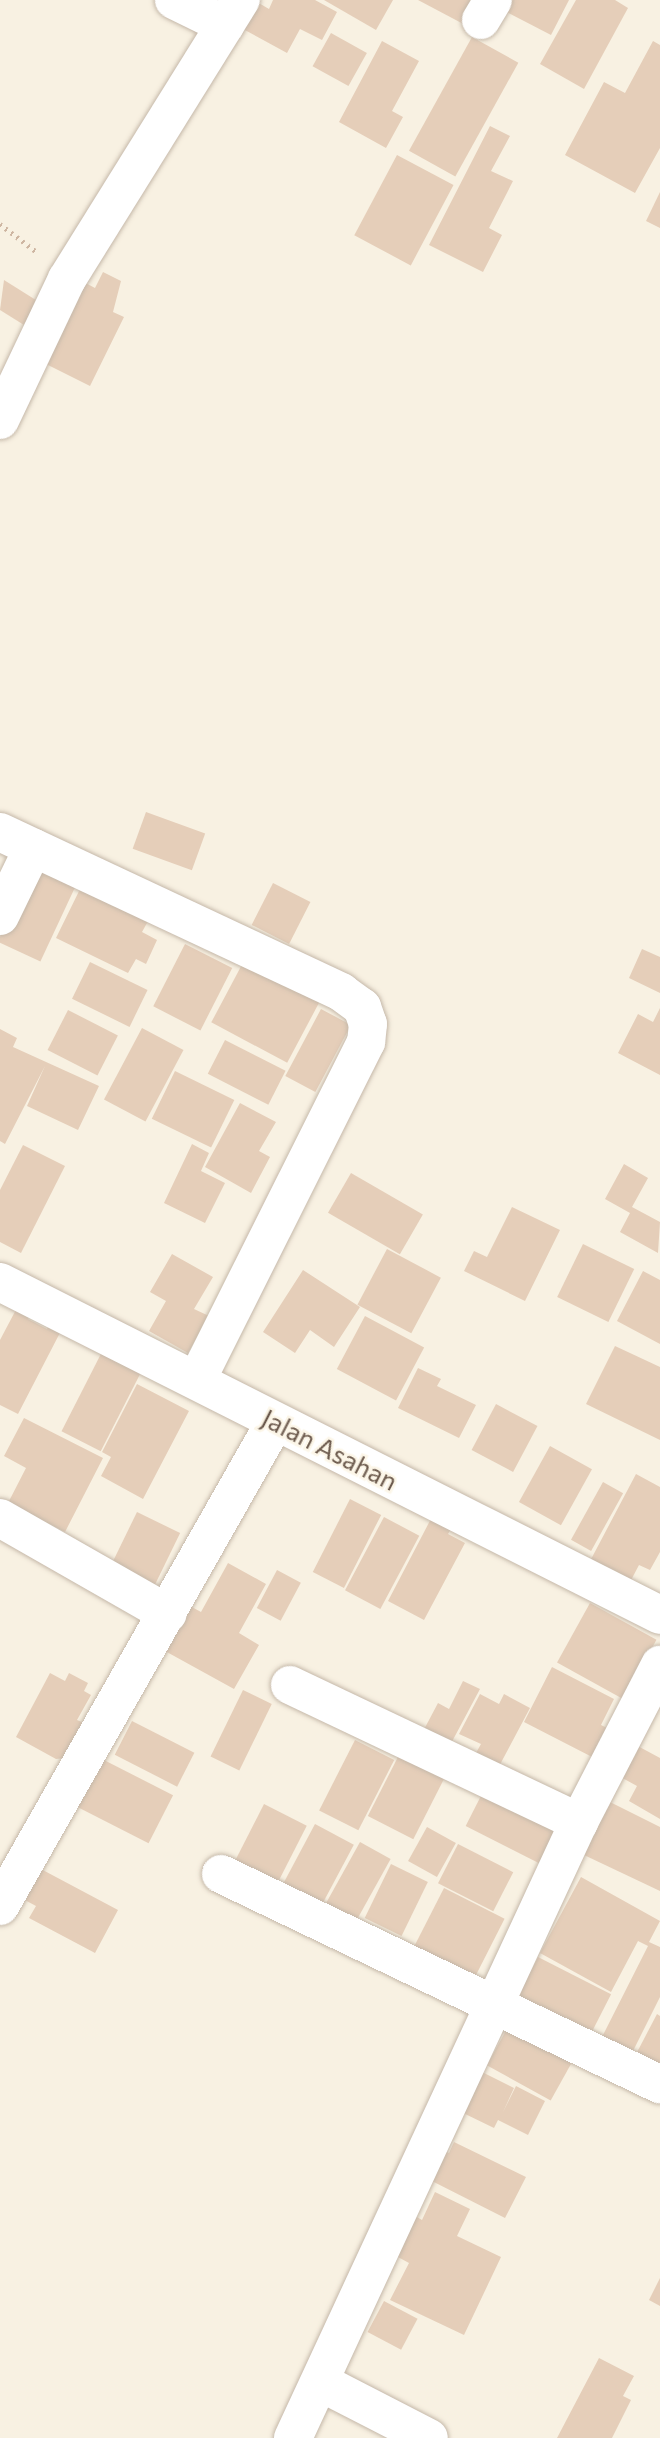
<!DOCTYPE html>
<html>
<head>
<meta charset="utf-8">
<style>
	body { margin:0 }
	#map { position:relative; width:660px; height:2438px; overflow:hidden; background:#f8f1e2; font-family:Commissioner,sans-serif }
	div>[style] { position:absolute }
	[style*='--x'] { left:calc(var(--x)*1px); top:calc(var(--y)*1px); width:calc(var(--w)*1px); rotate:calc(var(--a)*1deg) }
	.building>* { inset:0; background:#e5ceb9; transform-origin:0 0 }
	.path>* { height:4.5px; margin-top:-2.25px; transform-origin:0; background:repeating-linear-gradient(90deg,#ceb6a2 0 2px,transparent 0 7px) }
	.roads { filter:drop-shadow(0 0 2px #c5b8a9) drop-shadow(0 0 2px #c5b8a9) }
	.minor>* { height:38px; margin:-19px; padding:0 19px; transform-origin:19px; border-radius:19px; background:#fff }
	span { translate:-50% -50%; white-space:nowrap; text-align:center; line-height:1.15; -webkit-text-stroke:5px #fcf6e8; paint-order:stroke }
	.street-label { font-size:26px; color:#6c5a4d }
</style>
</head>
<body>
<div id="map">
	<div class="building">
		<i style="clip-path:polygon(273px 0,315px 0,337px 12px,322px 40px,300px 29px,287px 53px,243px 29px,257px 2px,269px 9px)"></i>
		<i style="clip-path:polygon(324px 0,393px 0,376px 30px)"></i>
		<i style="clip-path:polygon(418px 0,483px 0,469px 27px)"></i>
		<i style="clip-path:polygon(500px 0,569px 0,551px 35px,497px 7px)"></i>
		<i style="clip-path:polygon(576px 0,615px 0,628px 8px,584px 89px,540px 64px)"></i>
		<i style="left:331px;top:33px;width:41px;height:38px;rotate:29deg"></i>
		<i style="left:472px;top:37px;width:53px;height:130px;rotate:29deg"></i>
		<i style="clip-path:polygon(382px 41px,419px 61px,392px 111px,403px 117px,386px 148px,339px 122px)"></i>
		<i style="clip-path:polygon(653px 41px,660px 45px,660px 148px,635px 193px,565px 155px,604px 82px,625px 93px)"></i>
		<i style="clip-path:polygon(490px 126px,510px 136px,491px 171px,513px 181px,489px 228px,502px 235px,483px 272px,429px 245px)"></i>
		<i style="left:397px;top:155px;width:64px;height:91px;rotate:28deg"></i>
		<i style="clip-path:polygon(660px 192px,660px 228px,646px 221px)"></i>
		<i style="clip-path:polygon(103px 272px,121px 281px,113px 312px,124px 317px,90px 386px,36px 359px,76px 278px,95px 288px)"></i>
		<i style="clip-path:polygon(4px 280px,39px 302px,24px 325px,0 310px)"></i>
		<i style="left:146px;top:812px;width:63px;height:39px;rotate:20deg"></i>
		<i style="left:35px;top:862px;width:47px;height:88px;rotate:25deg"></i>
		<i style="clip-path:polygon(84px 881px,152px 914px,142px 932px,157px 940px,146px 964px,136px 959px,128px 973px,56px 938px)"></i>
		<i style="left:273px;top:883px;width:42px;height:47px;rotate:27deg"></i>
		<i style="left:185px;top:944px;width:53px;height:70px;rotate:27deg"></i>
		<i style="clip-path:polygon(642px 949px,660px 957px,660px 993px,629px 978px)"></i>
		<i style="left:246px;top:957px;width:86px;height:74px;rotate:28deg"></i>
		<i style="left:90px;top:962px;width:64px;height:41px;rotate:26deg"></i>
		<i style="clip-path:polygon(660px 1008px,660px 1075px,618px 1053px,638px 1014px,653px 1022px)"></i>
		<i style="left:321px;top:1009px;width:34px;height:76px;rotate:28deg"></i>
		<i style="left:68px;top:1010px;width:56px;height:45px;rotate:27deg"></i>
		<i style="left:142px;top:1028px;width:47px;height:81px;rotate:28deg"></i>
		<i style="clip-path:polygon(0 1029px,17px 1038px,13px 1047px,99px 1086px,78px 1130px,27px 1106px,45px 1066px,5px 1144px,0 1141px)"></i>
		<i style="left:225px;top:1040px;width:68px;height:38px;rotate:27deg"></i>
		<i style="left:175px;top:1071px;width:66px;height:53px;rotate:26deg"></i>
		<i style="clip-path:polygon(240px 1103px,276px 1122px,259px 1151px,270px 1157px,251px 1193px,205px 1167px)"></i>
		<i style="clip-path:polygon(192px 1144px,209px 1153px,201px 1171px,225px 1183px,205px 1223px,164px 1203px)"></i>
		<i style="clip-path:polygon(23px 1145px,65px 1166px,21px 1253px,0 1242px,0 1190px)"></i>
		<i style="clip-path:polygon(624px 1164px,648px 1178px,632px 1207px,660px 1222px,658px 1253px,620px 1232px,630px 1213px,605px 1199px)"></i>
		<i style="left:351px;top:1173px;width:83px;height:46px;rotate:30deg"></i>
		<i style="clip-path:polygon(512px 1207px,560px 1230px,525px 1301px,464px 1271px,474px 1251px,487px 1257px)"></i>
		<i style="left:583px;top:1244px;width:57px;height:59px;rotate:26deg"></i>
		<i style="left:387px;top:1249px;width:61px;height:63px;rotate:28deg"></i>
		<i style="clip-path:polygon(172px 1254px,213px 1277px,194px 1309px,209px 1316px,188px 1353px,149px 1331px,166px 1301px,150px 1292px)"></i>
		<i style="clip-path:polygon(303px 1270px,360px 1307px,334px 1347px,310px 1330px,295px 1353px,263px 1332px)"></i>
		<i style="clip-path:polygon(643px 1271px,660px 1280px,660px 1344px,617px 1321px)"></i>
		<i style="clip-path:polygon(19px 1304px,32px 1311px,28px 1319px,47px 1329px,52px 1318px,64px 1325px,18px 1414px,0 1405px,0 1340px)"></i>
		<i style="left:365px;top:1316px;width:67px;height:60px;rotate:28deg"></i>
		<i style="left:106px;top:1344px;width:44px;height:98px;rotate:27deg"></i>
		<i style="clip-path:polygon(615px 1346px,660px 1367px,660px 1440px,586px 1404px)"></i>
		<i style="clip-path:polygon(418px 1368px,441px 1379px,437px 1386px,476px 1405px,459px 1438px,398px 1408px)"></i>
		<i style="clip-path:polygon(137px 1384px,189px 1411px,143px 1499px,101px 1476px,111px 1457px,102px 1452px)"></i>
		<i style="left:496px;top:1404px;width:47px;height:52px;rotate:28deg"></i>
		<i style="clip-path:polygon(24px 1418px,103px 1458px,65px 1532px,8px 1503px,26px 1468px,4px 1456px)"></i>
		<i style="left:550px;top:1446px;width:48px;height:64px;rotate:29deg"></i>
		<i style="clip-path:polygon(636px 1474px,660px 1487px,660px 1552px,650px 1570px,639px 1565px,629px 1584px,589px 1563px)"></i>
		<i style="left:603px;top:1482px;width:23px;height:66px;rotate:29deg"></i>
		<i style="left:350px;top:1499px;width:35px;height:82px;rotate:27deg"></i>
		<i style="left:137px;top:1512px;width:48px;height:62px;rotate:26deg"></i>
		<i style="clip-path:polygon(434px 1513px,454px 1524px,448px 1534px,465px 1543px,424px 1620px,388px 1601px)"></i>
		<i style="left:384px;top:1517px;width:40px;height:83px;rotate:28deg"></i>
		<i style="clip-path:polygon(228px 1563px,266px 1584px,239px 1633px,259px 1645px,234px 1689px,165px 1651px,190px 1606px,201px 1612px)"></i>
		<i style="left:277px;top:1570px;width:27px;height:43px;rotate:28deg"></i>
		<i style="left:590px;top:1603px;width:76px;height:68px;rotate:29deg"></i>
		<i style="clip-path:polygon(552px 1667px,614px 1699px,601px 1725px,611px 1730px,596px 1759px,524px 1722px)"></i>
		<i style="clip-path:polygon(50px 1673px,65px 1681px,69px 1673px,88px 1683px,84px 1691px,91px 1695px,77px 1720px,84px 1723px,65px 1758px,56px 1759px,16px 1737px)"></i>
		<i style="clip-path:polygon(463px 1681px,480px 1689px,447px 1751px,420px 1737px,438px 1703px,449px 1709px)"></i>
		<i style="left:243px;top:1690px;width:32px;height:74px;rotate:26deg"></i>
		<i style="clip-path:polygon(480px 1694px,499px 1704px,504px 1694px,530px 1708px,496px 1772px,472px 1760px,481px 1744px,459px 1734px)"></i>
		<i style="left:132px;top:1721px;width:70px;height:38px;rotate:27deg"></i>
		<i style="left:355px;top:1740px;width:44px;height:79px;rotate:27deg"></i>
		<i style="clip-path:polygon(634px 1744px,660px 1758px,660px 1819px,629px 1801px,637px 1786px,617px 1775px)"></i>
		<i style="left:401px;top:1751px;width:51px;height:73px;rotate:27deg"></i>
		<i style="left:100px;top:1758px;width:82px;height:54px;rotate:27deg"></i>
		<i style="left:487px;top:1784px;width:83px;height:47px;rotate:27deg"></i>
		<i style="clip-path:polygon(610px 1802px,660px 1827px,660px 1891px,584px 1855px)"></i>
		<i style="left:264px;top:1804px;width:48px;height:78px;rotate:27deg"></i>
		<i style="left:315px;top:1824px;width:44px;height:74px;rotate:28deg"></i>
		<i style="left:427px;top:1827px;width:33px;height:39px;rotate:29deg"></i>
		<i style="left:360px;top:1842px;width:35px;height:75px;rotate:29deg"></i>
		<i style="left:458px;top:1844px;width:62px;height:44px;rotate:27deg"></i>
		<i style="left:391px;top:1864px;width:41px;height:60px;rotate:26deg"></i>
		<i style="clip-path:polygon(39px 1868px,118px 1910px,95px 1953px,29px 1918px,36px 1906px,23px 1899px)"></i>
		<i style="clip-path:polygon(581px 1877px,660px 1921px,649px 1942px,660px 1947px,660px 1997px,632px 2053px,602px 2037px,648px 1946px,638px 1941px,611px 1992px,540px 1953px)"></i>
		<i style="left:444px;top:1888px;width:68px;height:75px;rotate:27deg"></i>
		<i style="left:538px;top:1957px;width:82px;height:51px;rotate:27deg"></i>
		<i style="clip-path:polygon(657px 2014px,660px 2016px,660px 2071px,634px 2058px)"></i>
		<i style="left:513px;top:2018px;width:73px;height:54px;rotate:29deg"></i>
		<i style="clip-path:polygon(478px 2070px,514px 2088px,503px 2112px,516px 2086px,545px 2101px,528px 2135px,498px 2120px,494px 2128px,459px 2111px)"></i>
		<i style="clip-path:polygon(454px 2142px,526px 2177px,505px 2218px,424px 2177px,438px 2148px,449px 2153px)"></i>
		<i style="clip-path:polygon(435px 2192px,470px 2209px,457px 2236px,501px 2257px,464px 2335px,390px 2300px,409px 2263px,396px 2256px,415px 2216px,422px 2220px)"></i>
		<i style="clip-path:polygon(660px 2278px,660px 2306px,649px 2300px)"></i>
		<i style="left:384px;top:2301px;width:38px;height:35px;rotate:28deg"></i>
		<i style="clip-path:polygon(599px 2358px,634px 2376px,623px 2396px,631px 2400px,612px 2438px,557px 2438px)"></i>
	</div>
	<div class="path">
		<i style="--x:0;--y:224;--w:48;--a:37.3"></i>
	</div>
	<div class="roads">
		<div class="minor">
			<i style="--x:174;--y:0;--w:57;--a:26.1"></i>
			<i style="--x:481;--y:20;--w:23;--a:-59"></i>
			<i style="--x:0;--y:420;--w:156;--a:-64.6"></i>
			<i style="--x:67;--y:279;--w:329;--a:-58.1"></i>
			<i style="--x:0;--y:832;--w:377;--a:25.1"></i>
			<i style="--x:341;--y:992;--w:26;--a:36"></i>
			<i style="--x:362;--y:1007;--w:18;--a:71"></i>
			<i style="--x:368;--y:1024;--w:18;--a:96"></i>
			<i style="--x:366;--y:1042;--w:378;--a:116.6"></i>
			<i style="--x:0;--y:916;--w:76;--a:-64.1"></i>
			<i style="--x:0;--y:1282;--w:739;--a:26.77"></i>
			<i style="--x:0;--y:1518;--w:193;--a:29.7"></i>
			<i style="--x:290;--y:1685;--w:320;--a:25.4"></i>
			<i style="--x:221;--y:1874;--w:487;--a:25.6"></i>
			<i style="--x:0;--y:1906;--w:557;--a:-60.4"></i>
			<i style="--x:322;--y:2383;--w:120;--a:27.2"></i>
			<i style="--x:293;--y:2438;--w:679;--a:-65.1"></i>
			<i style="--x:579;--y:1822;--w:177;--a:-62.7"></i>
		</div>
	</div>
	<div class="street-label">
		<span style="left:330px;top:1449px;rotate:27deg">Jalan Asahan</span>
	</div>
</div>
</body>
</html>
